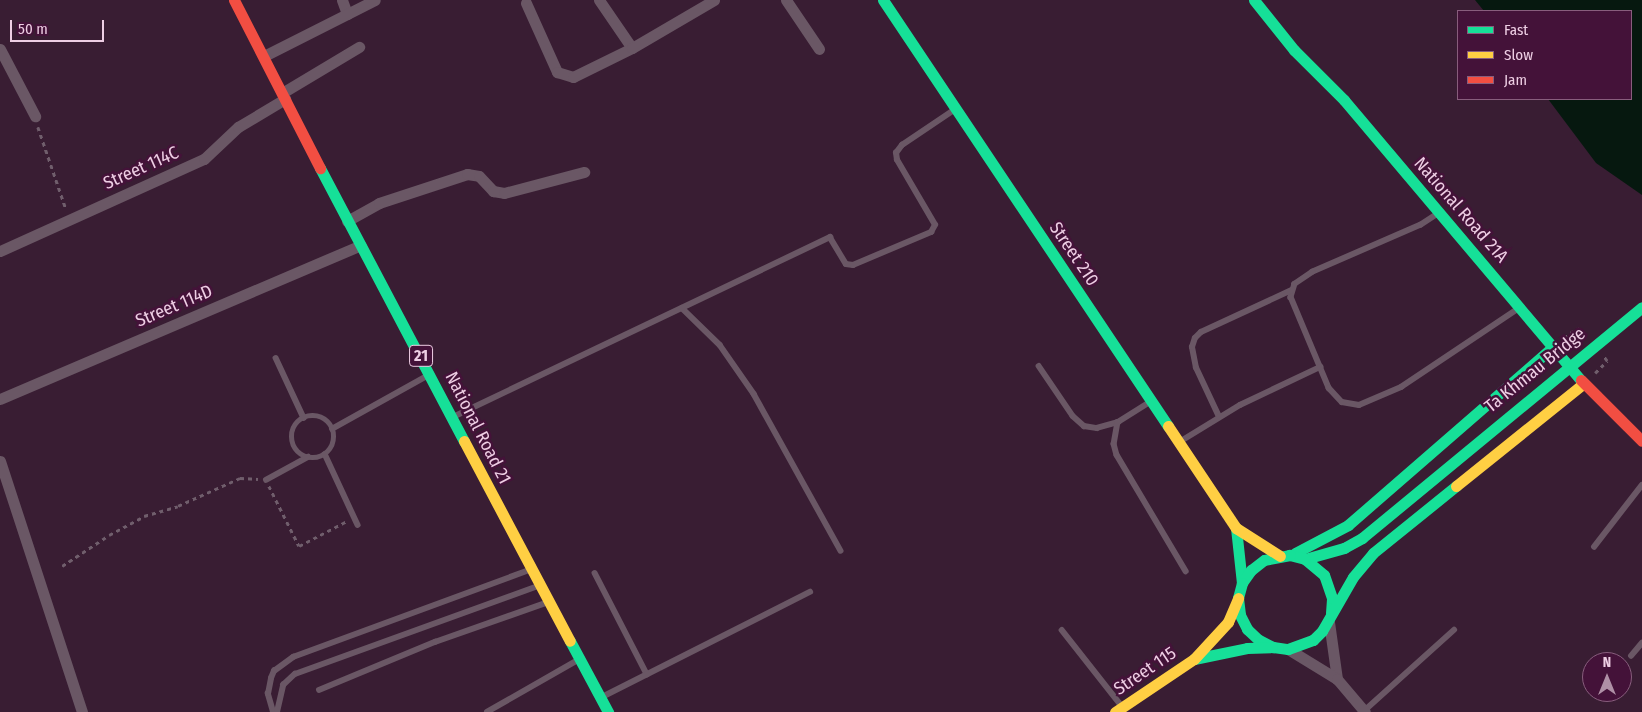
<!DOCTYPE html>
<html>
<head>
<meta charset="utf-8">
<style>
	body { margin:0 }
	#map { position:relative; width:1642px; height:712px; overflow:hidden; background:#391d33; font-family:"Fira Sans Condensed",sans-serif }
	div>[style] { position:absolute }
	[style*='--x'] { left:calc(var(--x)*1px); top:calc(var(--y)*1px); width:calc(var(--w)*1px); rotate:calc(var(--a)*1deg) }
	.water>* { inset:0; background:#06180f }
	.path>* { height:2.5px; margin-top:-1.25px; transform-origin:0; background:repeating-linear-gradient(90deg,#705e6c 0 4px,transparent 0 8px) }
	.lane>* { height:5.5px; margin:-2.75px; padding:0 2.75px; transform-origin:2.75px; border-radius:2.75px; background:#6a5765 }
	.lane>.ring { margin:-2.75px; padding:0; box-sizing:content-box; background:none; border:5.5px solid #6a5765; border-radius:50% }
	.street>* { height:11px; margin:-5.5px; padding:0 5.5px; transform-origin:5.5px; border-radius:5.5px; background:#6a5765 }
	.fast>* { height:11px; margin:-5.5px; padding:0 5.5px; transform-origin:5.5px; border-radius:5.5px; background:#16e098 }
	.slow>* { height:11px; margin:-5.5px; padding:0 5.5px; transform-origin:5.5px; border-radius:5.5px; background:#ffcf43 }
	.jam>* { height:11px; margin:-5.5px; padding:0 5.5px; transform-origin:5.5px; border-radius:5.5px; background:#f24e42 }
	span { translate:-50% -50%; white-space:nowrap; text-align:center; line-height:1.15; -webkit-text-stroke:5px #441239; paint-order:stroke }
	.shield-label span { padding:1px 4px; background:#441239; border:1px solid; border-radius:4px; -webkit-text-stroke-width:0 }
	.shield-label { font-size:16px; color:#eecee4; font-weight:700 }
	.street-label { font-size:18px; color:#eecee4 }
	.legend { position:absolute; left:1457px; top:10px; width:175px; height:90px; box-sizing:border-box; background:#441239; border:1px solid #885d7d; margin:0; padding:6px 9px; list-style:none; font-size:15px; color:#eecee4 }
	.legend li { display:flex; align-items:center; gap:10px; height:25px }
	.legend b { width:25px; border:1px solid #885d7d }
	.north { position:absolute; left:1582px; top:652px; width:50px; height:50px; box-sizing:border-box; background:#441239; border:1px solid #885d7d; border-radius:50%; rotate:0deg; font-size:14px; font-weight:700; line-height:20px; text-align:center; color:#eecee4 }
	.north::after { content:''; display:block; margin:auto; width:18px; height:22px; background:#af90a6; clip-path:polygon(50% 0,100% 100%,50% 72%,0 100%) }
	.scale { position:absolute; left:10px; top:20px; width:94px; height:22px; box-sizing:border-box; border:2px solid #eecee4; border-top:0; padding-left:6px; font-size:15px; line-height:18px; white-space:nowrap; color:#eecee4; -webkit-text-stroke:4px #441239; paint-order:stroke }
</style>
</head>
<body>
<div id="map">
	<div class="water">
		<i style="clip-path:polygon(1475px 0,1642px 0,1642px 195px,1596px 163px,1548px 99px,1631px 99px,1631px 11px,1484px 11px)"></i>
	</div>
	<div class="path">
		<i style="--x:38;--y:127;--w:87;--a:71.1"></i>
		<i style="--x:1564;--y:338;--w:16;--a:-38"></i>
		<i style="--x:1577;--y:328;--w:10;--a:45"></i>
		<i style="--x:1595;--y:373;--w:17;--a:-45"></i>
		<i style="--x:1607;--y:361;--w:5;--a:-127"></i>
		<i style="--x:269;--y:486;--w:67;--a:63.4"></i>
		<i style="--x:299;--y:546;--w:54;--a:-27.5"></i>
		<i style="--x:62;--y:566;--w:56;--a:-33.4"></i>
		<i style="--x:109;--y:535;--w:40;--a:-28"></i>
		<i style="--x:144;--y:516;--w:35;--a:-16"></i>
		<i style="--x:178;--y:506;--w:68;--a:-24.3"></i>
		<i style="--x:240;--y:478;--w:18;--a:3"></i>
	</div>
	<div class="lane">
		<i style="--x:1438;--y:214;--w:20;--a:147"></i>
		<i style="--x:1421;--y:225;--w:118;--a:156.5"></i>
		<i style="--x:1313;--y:272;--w:22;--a:146"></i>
		<i style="--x:1295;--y:284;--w:14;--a:107"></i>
		<i style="--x:1291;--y:297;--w:99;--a:67.3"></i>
		<i style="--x:1329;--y:388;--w:19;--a:47"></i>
		<i style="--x:1342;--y:402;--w:17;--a:10"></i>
		<i style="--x:1359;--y:405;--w:46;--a:-23.2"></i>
		<i style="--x:1401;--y:387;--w:142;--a:-33.8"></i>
		<i style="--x:682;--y:308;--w:53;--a:44.2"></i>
		<i style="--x:720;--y:345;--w:60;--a:55.2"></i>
		<i style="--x:754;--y:394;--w:179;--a:61"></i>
		<i style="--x:276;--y:358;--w:66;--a:65"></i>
		<i style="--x:1039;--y:366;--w:60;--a:55.8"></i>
		<i style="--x:1073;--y:416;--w:15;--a:42"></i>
		<i style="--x:1084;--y:426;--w:13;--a:9"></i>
		<i style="--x:1097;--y:428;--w:22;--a:-16"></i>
		<i style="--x:1118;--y:422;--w:38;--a:-32"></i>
		<i class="ring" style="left:292px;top:416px;width:36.5px;height:36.5px"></i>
		<i style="--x:453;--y:417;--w:418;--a:-25.5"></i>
		<i style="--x:830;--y:237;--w:31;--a:59"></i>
		<i style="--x:846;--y:264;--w:7;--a:8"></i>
		<i style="--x:853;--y:265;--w:85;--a:-22.9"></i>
		<i style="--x:931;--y:232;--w:8;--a:-60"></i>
		<i style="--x:935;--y:225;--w:75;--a:-120.3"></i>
		<i style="--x:897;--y:160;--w:7;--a:-98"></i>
		<i style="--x:896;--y:153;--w:10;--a:-53"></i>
		<i style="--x:902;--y:145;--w:63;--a:-33.9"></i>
		<i style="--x:1219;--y:417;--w:54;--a:-115.1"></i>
		<i style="--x:1196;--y:368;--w:21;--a:-101"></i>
		<i style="--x:1192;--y:347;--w:9;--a:-72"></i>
		<i style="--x:1195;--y:338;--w:8;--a:-45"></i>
		<i style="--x:1201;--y:332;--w:100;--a:-24.8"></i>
		<i style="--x:1118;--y:422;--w:22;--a:100"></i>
		<i style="--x:1114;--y:444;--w:11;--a:75"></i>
		<i style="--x:1117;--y:455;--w:135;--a:59.3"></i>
		<i style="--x:332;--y:429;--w:109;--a:-29.2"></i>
		<i style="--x:1181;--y:441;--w:69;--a:-31.4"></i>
		<i style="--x:1240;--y:405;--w:89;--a:-25.4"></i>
		<i style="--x:325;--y:454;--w:78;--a:65.1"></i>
		<i style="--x:266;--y:480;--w:48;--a:-28.7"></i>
		<i style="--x:1594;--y:547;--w:78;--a:-52.3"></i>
		<i style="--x:595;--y:573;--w:114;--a:62.8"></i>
		<i style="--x:1062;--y:630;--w:95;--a:51.8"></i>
		<i style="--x:1631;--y:656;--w:17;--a:-50"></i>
		<i style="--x:319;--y:690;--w:126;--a:-22.5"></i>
		<i style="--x:435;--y:642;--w:118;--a:-19.4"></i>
		<i style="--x:602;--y:697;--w:233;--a:-26.8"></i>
		<i style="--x:1364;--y:711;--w:121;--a:-42"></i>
		<i style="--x:273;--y:712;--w:19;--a:-106"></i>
		<i style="--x:268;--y:694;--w:16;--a:-79"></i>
		<i style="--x:271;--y:678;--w:8;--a:-67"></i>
		<i style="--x:274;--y:671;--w:24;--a:-36"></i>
		<i style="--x:293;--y:657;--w:252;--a:-20.2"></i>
		<i style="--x:277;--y:712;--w:28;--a:-77"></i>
		<i style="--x:283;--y:685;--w:16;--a:-43"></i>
		<i style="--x:295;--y:674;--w:258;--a:-19.9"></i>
		<i style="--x:487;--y:712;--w:103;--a:-29.8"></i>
	</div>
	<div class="street">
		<i style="--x:342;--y:0;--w:15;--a:70"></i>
		<i style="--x:599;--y:0;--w:58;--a:55.5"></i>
		<i style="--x:786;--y:0;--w:59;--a:56"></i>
		<i style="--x:526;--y:3;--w:76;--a:65.8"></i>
		<i style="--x:557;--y:72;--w:17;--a:17"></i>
		<i style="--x:573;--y:77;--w:66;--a:-26.2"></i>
		<i style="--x:632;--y:48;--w:95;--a:-30.3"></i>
		<i style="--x:0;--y:49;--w:76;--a:62.4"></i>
		<i style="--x:264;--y:56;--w:124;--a:-26.8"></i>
		<i style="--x:282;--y:93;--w:90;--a:-30.9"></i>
		<i style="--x:347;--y:221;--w:37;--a:-29"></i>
		<i style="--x:379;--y:203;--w:93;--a:-18.2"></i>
		<i style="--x:467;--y:174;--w:12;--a:9"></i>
		<i style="--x:479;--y:176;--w:21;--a:47"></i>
		<i style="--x:493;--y:191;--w:11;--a:10"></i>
		<i style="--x:504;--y:193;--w:83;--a:-14.7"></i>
		<i style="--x:0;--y:251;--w:224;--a:-24.3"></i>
		<i style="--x:204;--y:159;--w:47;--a:-43.3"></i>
		<i style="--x:238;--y:127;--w:55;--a:-30.8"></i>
		<i style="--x:0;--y:399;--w:392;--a:-23.1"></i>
		<i style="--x:0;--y:461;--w:264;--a:71.9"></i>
		<i style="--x:1329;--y:622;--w:58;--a:82"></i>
		<i style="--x:1288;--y:649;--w:57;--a:31.5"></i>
		<i style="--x:1337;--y:679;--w:43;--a:49.7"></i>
	</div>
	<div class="fast">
		<i style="--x:883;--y:0;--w:513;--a:56.22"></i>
		<i style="--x:1254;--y:0;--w:64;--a:51.3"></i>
		<i style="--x:1294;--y:50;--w:71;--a:45"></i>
		<i style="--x:1344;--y:100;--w:367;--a:49.8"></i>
		<i style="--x:320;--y:168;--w:309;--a:62.2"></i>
		<i style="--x:1236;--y:528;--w:55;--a:83.8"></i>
		<i style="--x:1295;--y:553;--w:60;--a:-27.8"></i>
		<i style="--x:1348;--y:525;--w:271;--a:-41"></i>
		<i style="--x:1305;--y:559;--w:41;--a:-15.8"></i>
		<i style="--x:1344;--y:548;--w:21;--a:-29"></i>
		<i style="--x:1362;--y:538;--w:363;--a:-39.5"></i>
		<i style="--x:1331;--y:613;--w:15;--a:-86"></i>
		<i style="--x:1332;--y:598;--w:24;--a:-109"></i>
		<i style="--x:1324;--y:575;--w:25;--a:-140"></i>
		<i style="--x:1305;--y:559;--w:16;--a:-165"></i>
		<i style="--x:1290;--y:555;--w:26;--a:169"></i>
		<i style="--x:1264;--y:560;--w:16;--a:142"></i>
		<i style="--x:1251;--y:570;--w:16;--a:125"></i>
		<i style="--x:1242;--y:583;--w:16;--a:105"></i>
		<i style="--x:1238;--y:598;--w:17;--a:83"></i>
		<i style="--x:1240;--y:615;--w:16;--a:63"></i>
		<i style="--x:1247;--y:629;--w:16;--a:43"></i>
		<i style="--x:1259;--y:640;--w:16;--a:27"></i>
		<i style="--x:1273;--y:647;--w:15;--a:8"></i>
		<i style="--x:1288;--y:649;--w:27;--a:-20"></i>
		<i style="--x:1313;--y:640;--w:13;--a:-45"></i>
		<i style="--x:1322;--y:631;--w:62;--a:-60.1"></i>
		<i style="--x:1353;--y:577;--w:31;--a:-50"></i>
		<i style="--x:1373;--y:553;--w:107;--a:-38.9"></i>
		<i style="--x:570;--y:641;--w:81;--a:61.8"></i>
		<i style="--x:1194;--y:659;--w:54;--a:-11.7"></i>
		<i style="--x:1247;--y:648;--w:25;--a:-2"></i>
	</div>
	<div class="slow">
		<i style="--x:1168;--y:426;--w:123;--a:56.3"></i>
		<i style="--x:1236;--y:528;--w:52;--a:32.5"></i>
		<i style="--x:464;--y:441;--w:226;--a:62.1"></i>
		<i style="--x:1456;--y:486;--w:164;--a:-38.8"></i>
		<i style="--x:1115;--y:712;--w:95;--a:-33.9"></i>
		<i style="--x:1194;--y:659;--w:50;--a:-47.4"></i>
		<i style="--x:1228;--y:622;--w:26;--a:-67"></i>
	</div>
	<div class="jam">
		<i style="--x:234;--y:0;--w:189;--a:62.9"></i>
		<i style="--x:1581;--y:380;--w:86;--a:45"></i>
	</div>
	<div class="shield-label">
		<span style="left:421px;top:356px">21</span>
	</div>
	<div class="street-label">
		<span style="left:141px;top:168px;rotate:-24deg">Street 114C</span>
		<span style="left:1461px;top:210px;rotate:49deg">National Road 21A</span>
		<span style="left:1074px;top:254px;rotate:56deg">Street 210</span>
		<span style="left:174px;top:306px;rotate:-23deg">Street 114D</span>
		<span style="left:1535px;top:370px;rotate:-39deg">Ta Khmau Bridge</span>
		<span style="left:478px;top:428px;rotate:63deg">National Road 21</span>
		<span style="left:1145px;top:671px;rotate:-34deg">Street 115</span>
	</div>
	<ul class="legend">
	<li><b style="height:6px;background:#16e098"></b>Fast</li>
	<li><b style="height:6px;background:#ffcf43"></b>Slow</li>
	<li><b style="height:6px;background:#f24e42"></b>Jam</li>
	</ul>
	<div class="north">N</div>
	<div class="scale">50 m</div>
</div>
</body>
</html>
